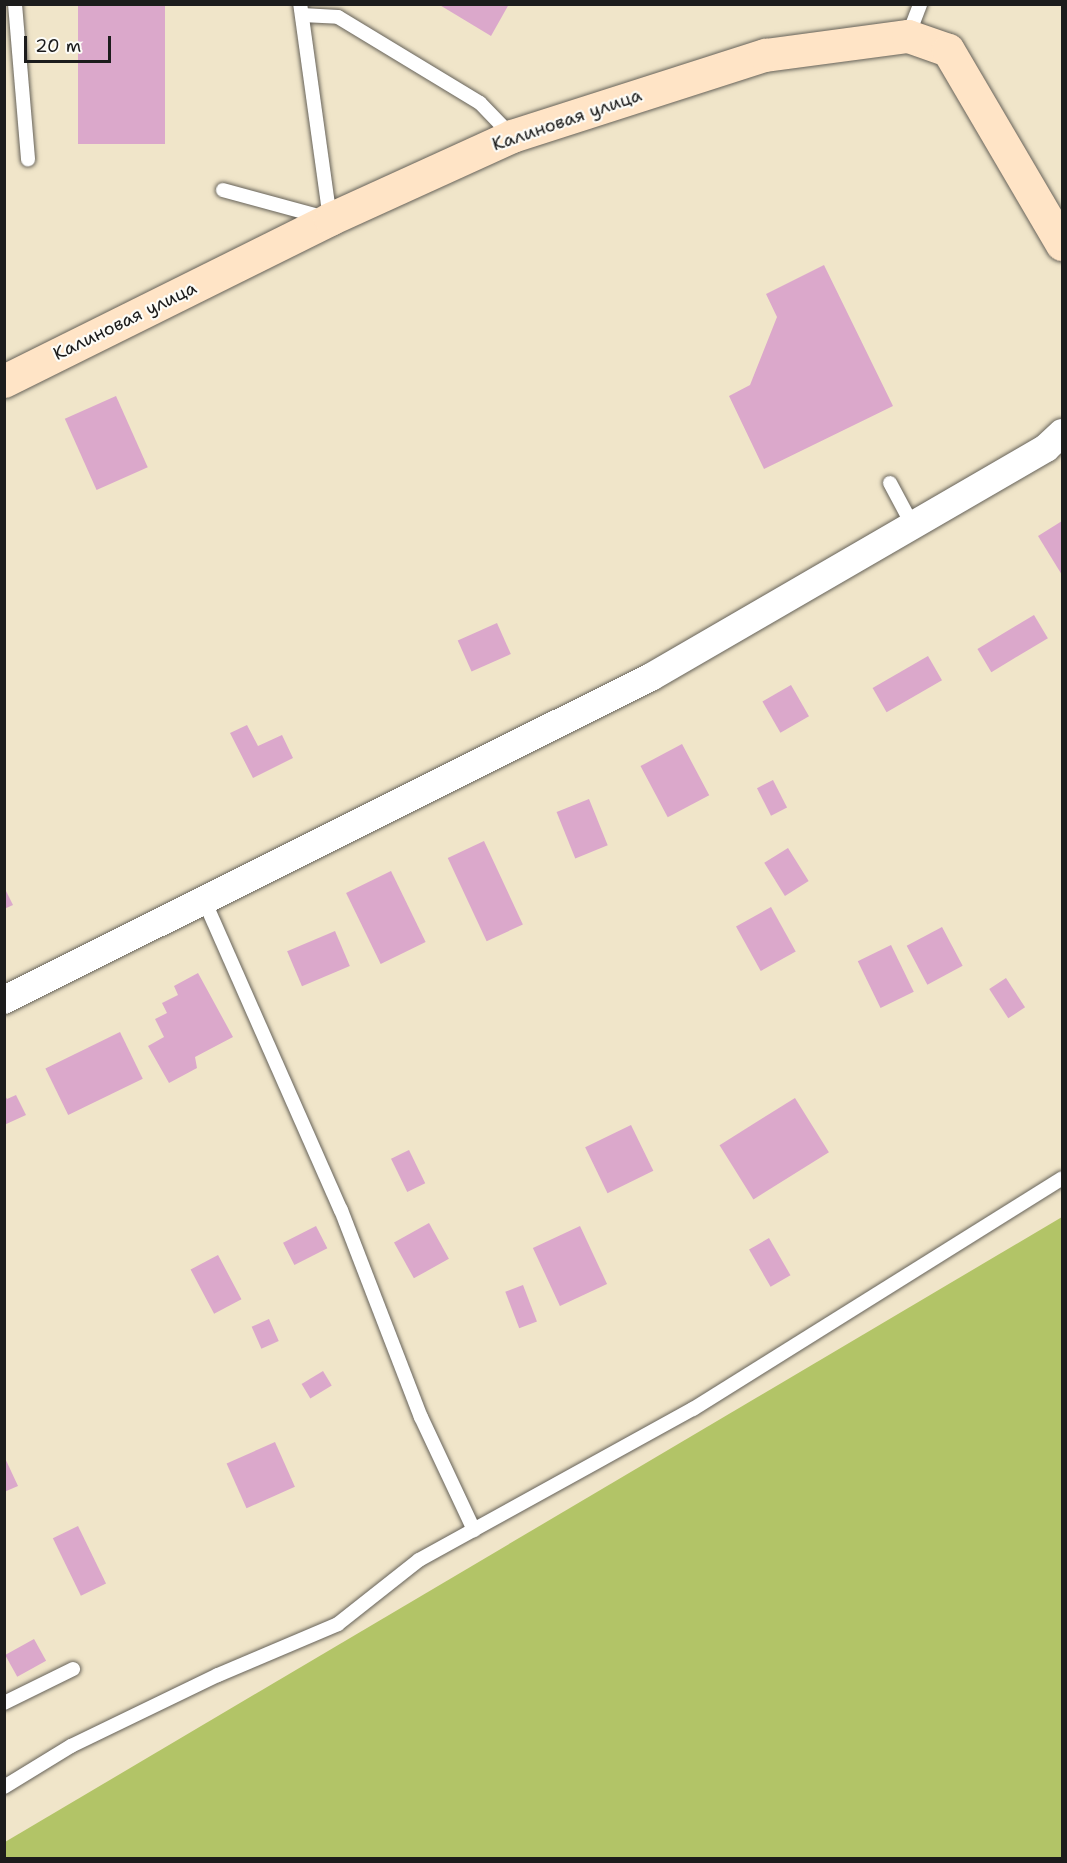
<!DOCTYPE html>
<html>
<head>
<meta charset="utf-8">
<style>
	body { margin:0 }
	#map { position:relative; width:1067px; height:1863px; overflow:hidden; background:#f0e5c9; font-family:"Shantell Sans",sans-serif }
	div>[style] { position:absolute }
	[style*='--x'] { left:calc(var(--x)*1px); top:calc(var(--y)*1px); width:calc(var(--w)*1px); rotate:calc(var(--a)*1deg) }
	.green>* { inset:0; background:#b2c467 }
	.building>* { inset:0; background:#dba8cb; transform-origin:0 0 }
	.roads { filter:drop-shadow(0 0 2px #666259) drop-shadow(0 0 2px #666259) }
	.lane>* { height:14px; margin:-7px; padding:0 7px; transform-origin:7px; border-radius:7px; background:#fff }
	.street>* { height:28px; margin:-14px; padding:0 14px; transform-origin:14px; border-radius:14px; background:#fff }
	.secondary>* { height:33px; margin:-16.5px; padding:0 16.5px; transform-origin:16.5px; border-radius:16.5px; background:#ffe4c6 }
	span { translate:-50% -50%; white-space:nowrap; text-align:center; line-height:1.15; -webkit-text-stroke:4.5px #fdfcf7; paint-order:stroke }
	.street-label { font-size:18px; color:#1c1c1c }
	.frame { position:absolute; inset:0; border:6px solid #1c1c1c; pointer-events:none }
	.scale { position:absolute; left:24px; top:36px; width:87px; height:27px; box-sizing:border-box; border:3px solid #1c1c1c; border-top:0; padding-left:8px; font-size:18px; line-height:21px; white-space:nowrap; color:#1c1c1c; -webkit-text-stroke:4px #fdfcf7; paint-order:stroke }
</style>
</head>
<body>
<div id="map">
	<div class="green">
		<i style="clip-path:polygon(1062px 1217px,1062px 1858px,5px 1858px,5px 1842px)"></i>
	</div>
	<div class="building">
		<i style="left:78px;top:4px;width:87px;height:140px"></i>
		<i style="clip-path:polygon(438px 4px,509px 4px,491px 36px)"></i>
		<i style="clip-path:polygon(824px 265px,893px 406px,764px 469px,729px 396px,750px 385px,777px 317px,766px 294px)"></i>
		<i style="left:116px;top:396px;width:78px;height:56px;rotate:66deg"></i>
		<i style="clip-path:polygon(1062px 521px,1062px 575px,1038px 536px)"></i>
		<i style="left:1034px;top:615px;width:27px;height:66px;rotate:59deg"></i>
		<i style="left:497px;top:623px;width:34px;height:43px;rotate:66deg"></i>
		<i style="left:928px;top:656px;width:28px;height:64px;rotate:60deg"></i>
		<i style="left:791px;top:685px;width:36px;height:33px;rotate:60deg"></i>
		<i style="clip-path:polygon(247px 725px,258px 746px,282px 735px,293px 758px,253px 778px,230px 733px)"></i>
		<i style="left:682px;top:744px;width:58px;height:47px;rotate:62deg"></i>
		<i style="left:773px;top:780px;width:31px;height:18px;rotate:63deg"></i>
		<i style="left:589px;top:799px;width:50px;height:35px;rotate:68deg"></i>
		<i style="left:484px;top:841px;width:92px;height:40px;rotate:65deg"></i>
		<i style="left:788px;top:848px;width:39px;height:28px;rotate:58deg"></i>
		<i style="left:391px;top:871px;width:79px;height:50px;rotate:64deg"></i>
		<i style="clip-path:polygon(4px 887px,13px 905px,4px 909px)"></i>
		<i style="left:771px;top:907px;width:51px;height:40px;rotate:61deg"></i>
		<i style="left:942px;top:927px;width:44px;height:40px;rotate:62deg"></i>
		<i style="left:335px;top:931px;width:38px;height:52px;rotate:67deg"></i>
		<i style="left:891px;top:945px;width:52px;height:37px;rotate:64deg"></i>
		<i style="clip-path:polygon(198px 973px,233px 1037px,195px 1057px,197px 1068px,169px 1083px,148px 1046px,164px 1037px,155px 1019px,167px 1013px,162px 1003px,178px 995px,174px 986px)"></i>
		<i style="left:1006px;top:978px;width:35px;height:20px;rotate:57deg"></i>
		<i style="left:120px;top:1032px;width:52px;height:83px;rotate:64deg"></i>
		<i style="clip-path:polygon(4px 1094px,7px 1099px,16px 1095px,26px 1115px,4px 1125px)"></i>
		<i style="left:795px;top:1098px;width:64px;height:89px;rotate:58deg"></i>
		<i style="left:631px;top:1125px;width:51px;height:51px;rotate:64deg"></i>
		<i style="left:409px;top:1150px;width:37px;height:20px;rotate:64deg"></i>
		<i style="left:429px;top:1223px;width:41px;height:40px;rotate:61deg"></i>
		<i style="left:316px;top:1226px;width:25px;height:37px;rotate:63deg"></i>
		<i style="left:580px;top:1226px;width:64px;height:52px;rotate:65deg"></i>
		<i style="left:769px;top:1238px;width:43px;height:23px;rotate:60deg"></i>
		<i style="left:218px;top:1255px;width:50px;height:31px;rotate:62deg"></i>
		<i style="left:523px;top:1285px;width:39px;height:19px;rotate:69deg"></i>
		<i style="left:269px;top:1319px;width:24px;height:19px;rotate:66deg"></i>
		<i style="left:323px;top:1371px;width:17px;height:25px;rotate:59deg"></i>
		<i style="left:275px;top:1442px;width:49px;height:53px;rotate:66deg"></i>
		<i style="clip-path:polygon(4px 1456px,18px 1486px,4px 1492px)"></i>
		<i style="left:78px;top:1526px;width:64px;height:28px;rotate:64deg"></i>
		<i style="left:34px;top:1639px;width:25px;height:33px;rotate:61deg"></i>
	</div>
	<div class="roads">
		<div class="lane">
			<i style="--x:15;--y:4;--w:156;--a:85.2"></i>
			<i style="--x:302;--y:15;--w:36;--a:3"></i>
			<i style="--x:338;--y:17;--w:166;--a:31.2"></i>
			<i style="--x:480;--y:103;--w:46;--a:45.9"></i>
			<i style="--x:908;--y:36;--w:34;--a:-69"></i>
			<i style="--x:223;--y:190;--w:111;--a:15.2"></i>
			<i style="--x:330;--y:219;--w:217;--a:-97.9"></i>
			<i style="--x:890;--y:483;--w:49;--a:61.9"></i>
			<i style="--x:204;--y:900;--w:339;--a:66.2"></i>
			<i style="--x:341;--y:1210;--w:222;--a:68.9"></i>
			<i style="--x:421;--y:1417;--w:125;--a:64.9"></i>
			<i style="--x:4;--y:1703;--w:77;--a:-26.2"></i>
			<i style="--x:4;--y:1787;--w:79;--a:-31.5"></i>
			<i style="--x:71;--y:1746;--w:163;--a:-25.8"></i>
			<i style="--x:218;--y:1675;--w:130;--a:-23"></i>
			<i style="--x:338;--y:1624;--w:103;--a:-38.3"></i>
			<i style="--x:419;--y:1560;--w:313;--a:-28.9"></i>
			<i style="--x:693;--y:1409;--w:435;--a:-32"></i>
		</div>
		<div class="street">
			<i style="--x:4;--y:1000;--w:723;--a:-26.53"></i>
			<i style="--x:651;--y:677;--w:457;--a:-30.1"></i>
			<i style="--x:1046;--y:448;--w:22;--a:-43"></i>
		</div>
		<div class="secondary">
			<i style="--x:4;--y:381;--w:364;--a:-26.4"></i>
			<i style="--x:330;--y:219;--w:200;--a:-24.5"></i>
			<i style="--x:512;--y:136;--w:266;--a:-17.8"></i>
			<i style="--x:765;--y:55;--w:144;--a:-7.6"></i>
			<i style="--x:908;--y:36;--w:42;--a:19.3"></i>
			<i style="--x:948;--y:50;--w:225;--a:59.6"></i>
		</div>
	</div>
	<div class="street-label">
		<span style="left:567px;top:120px;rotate:-19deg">Калиновая улица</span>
		<span style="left:125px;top:321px;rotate:-26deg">Калиновая улица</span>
	</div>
	<div class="frame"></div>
	<div class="scale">20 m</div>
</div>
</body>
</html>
